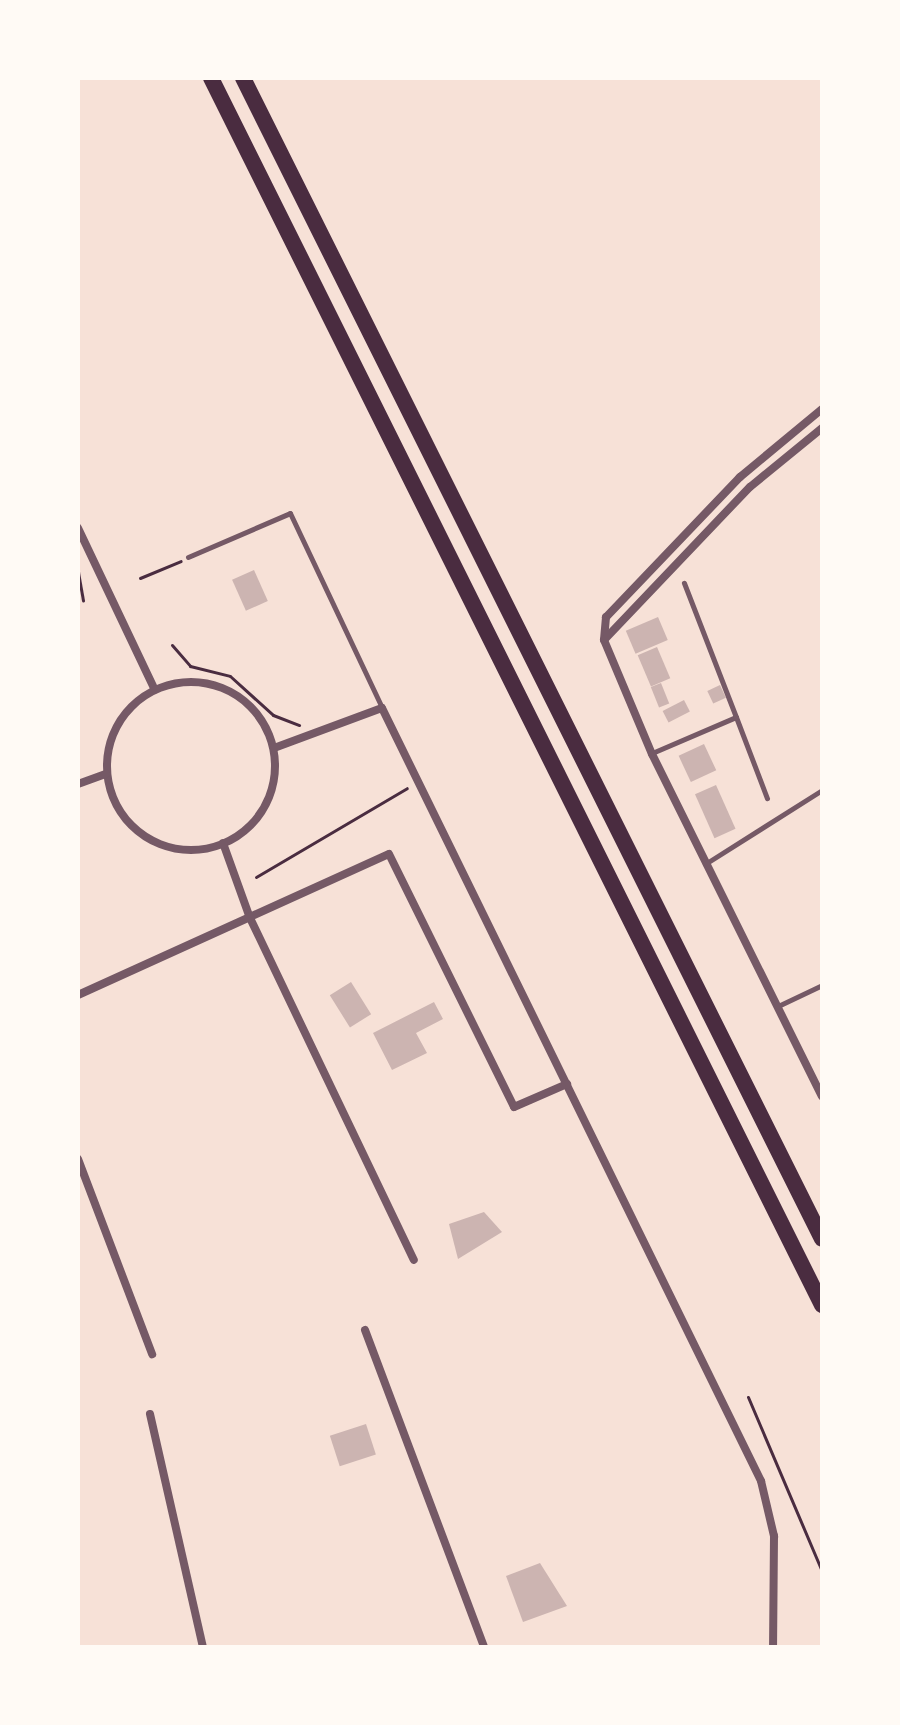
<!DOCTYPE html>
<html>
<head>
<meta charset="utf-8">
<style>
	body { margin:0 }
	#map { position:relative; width:900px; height:1725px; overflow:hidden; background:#f7e1d7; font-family:Helvetica,sans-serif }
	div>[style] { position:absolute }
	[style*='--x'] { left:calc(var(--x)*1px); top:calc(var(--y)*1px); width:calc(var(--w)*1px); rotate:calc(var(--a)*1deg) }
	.building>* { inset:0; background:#ccb4b1; transform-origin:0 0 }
	.path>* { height:3px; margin:-1.5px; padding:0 1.5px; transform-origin:1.5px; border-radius:1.5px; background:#4a2c40 }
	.service>* { height:5px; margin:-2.5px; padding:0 2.5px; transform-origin:2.5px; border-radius:2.5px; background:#755966 }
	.minor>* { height:8px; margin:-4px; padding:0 4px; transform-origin:4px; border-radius:4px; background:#755966 }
	.minor>.ring { margin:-4px; padding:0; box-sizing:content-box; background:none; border:8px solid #755966; border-radius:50% }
	.trunk>* { height:16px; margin:-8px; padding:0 8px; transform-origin:8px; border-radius:8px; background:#4a2c40 }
	span { translate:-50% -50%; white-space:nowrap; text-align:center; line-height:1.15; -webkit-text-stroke:8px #fffaf5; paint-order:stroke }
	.frame { position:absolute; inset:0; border:80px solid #fffaf5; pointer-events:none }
</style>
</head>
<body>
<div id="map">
	<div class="building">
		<i style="left:254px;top:570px;width:34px;height:24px;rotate:66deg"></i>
		<i style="left:658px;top:617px;width:25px;height:35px;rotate:67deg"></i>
		<i style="left:657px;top:647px;width:34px;height:21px;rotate:67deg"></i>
		<i style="left:661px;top:683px;width:22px;height:11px;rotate:68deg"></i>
		<i style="left:720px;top:685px;width:14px;height:14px;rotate:65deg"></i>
		<i style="left:684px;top:700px;width:13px;height:24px;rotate:63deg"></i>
		<i style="left:704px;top:744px;width:29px;height:28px;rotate:65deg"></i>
		<i style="left:716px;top:785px;width:48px;height:23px;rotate:66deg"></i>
		<i style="left:351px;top:982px;width:38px;height:25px;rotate:58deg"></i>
		<i style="clip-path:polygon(434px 1002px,443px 1019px,416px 1033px,427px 1053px,392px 1070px,373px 1033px)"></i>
		<i style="clip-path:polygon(484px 1212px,502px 1232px,458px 1259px,449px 1224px)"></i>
		<i style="left:366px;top:1424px;width:32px;height:38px;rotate:72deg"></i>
		<i style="clip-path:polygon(540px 1563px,567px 1606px,523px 1622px,506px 1576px)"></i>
	</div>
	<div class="path">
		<i style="--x:78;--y:572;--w:29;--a:80"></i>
		<i style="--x:140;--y:578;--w:44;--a:-22.5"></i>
		<i style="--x:172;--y:645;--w:28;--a:49"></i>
		<i style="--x:190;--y:666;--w:41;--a:14"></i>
		<i style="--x:230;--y:676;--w:58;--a:42.2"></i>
		<i style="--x:273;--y:715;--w:28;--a:21"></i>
		<i style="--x:256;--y:877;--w:175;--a:-30.5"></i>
		<i style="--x:748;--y:1397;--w:189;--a:67"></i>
	</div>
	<div class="service">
		<i style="--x:188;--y:557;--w:111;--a:-23.3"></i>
		<i style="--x:290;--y:513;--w:216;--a:64.7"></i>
		<i style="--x:736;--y:717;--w:87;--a:69.1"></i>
		<i style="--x:652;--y:753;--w:91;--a:-23.2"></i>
		<i style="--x:736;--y:717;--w:144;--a:-111.2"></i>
		<i style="--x:705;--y:864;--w:138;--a:-32.3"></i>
		<i style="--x:778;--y:1006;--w:49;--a:-25.5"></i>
	</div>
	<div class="minor">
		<i style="--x:822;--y:409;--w:107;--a:140.3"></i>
		<i style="--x:740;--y:477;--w:194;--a:133.7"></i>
		<i style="--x:606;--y:617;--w:23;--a:95"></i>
		<i style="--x:604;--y:640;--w:124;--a:67.2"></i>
		<i style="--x:652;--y:754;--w:382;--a:63.6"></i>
		<i style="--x:78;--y:528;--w:179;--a:64.6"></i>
		<i style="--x:605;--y:639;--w:210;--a:-46.4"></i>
		<i style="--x:750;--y:487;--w:93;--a:-39.3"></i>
		<i class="ring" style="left:107px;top:682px;width:160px;height:160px"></i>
		<i style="--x:274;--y:748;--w:115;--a:-20.3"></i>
		<i style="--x:382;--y:708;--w:861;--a:63.88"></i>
		<i style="--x:761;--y:1481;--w:57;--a:76.7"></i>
		<i style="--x:774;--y:1536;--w:111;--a:90.5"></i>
		<i style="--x:78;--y:784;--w:30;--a:-20"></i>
		<i style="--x:223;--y:843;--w:80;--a:70.2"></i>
		<i style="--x:250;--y:918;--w:379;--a:64.4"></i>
		<i style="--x:78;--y:995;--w:341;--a:-24.4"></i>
		<i style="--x:389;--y:854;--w:282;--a:63.7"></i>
		<i style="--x:514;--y:1107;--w:58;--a:-23.5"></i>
		<i style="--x:78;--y:1159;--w:209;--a:69.2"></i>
		<i style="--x:365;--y:1330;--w:339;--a:69.4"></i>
		<i style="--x:150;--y:1414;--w:239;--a:77.2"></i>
	</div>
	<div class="trunk">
		<i style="--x:211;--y:78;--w:1371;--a:63.53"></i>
		<i style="--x:243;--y:78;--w:1297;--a:63.49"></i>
	</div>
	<div class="frame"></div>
</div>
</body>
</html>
